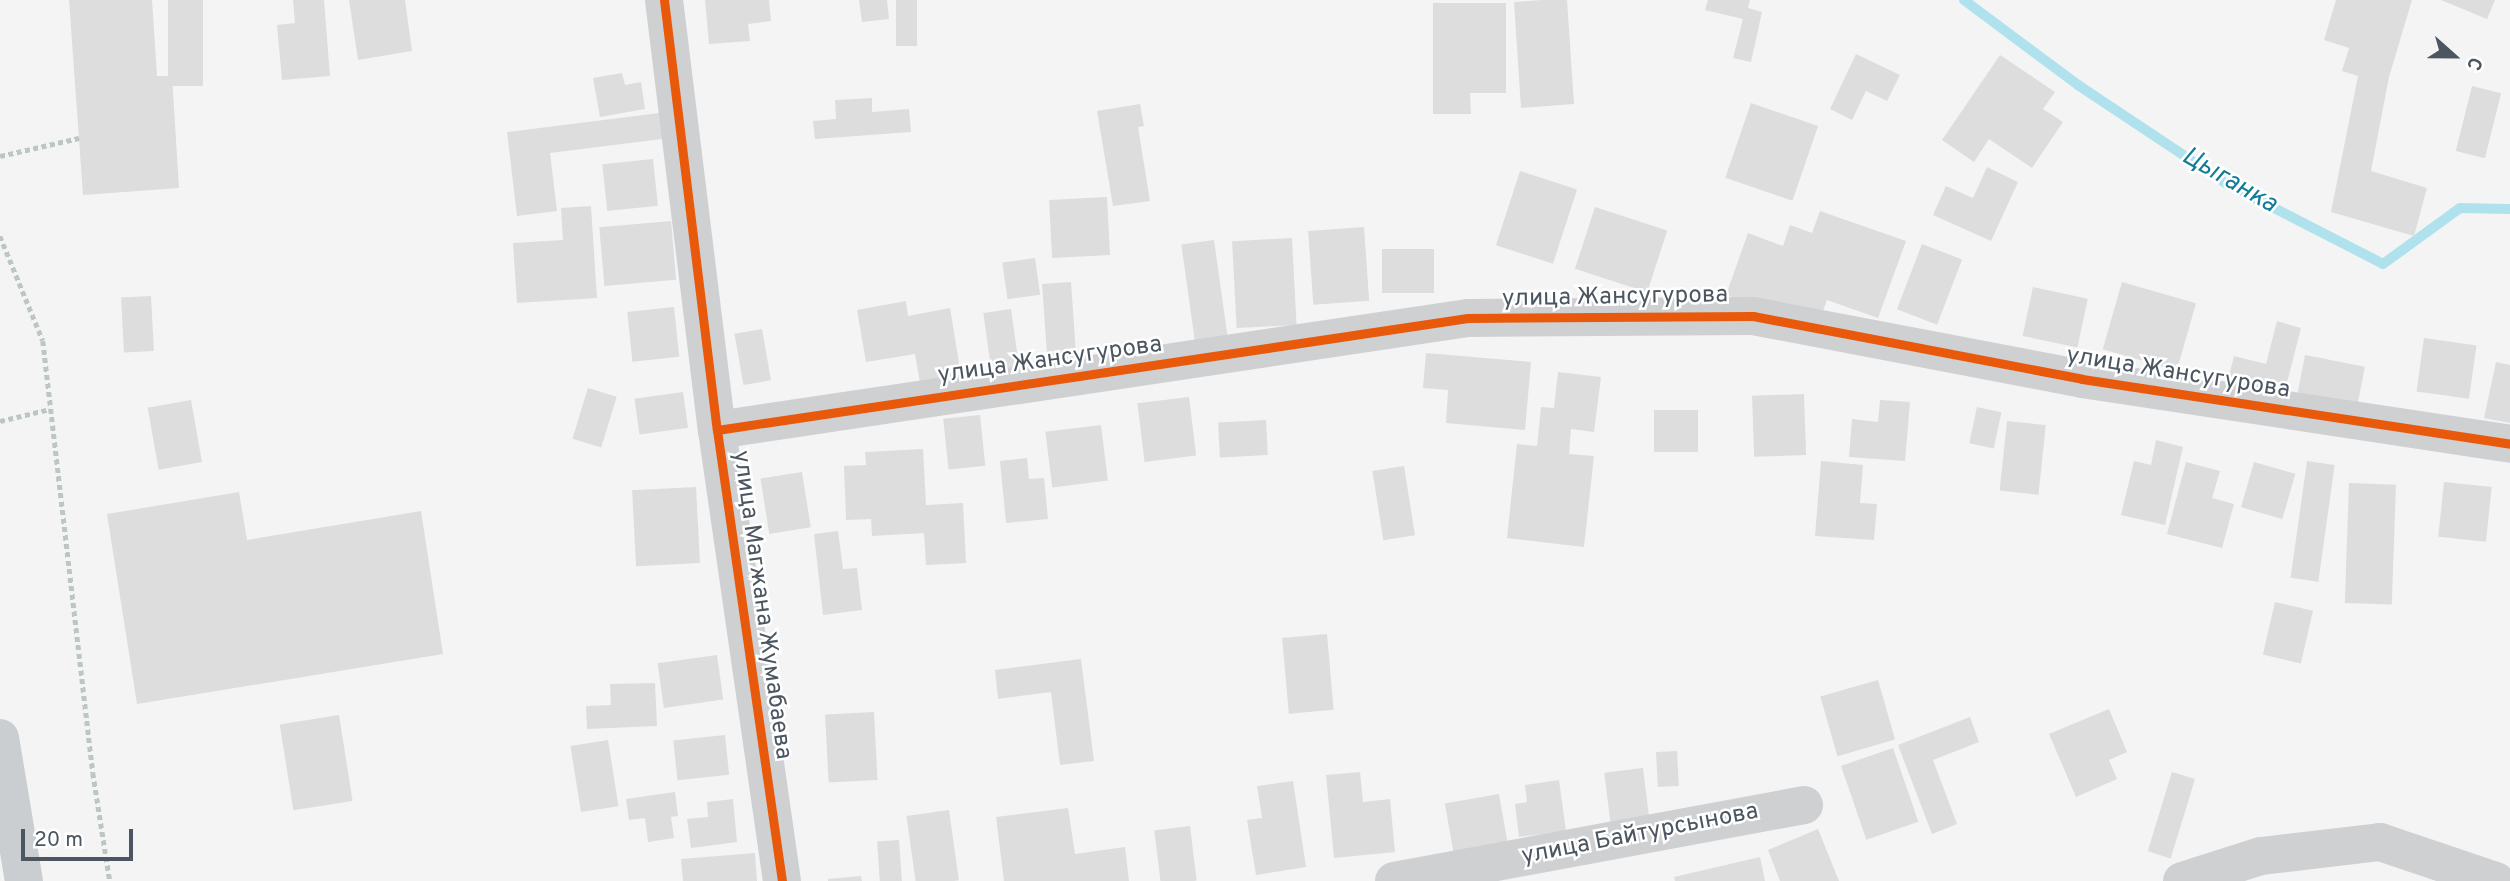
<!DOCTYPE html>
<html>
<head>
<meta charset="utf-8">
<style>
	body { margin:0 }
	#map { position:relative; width:2510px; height:881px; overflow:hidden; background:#f4f4f4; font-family:Overpass,sans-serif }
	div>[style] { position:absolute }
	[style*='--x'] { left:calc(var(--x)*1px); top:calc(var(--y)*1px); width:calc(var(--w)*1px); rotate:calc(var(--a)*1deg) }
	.stream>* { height:10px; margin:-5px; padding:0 5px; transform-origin:5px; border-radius:5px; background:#b0e2ee }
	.building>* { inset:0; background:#ddddde; transform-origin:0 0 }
	.path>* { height:4.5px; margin-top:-2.25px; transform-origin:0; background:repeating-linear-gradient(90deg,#bcc7c4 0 5px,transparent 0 8.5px) }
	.minor>* { height:38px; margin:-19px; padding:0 19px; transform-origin:19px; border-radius:19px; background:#ced0d2 }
	.primary>* { height:38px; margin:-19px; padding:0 19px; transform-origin:19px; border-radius:19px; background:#caced0 }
	.cycleway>* { height:9px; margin:-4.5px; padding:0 4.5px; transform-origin:4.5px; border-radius:4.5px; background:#e8590c }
	span { translate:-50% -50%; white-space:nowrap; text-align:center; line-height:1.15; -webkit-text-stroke:5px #fff; paint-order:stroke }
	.street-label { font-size:24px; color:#4b5660 }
	.water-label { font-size:26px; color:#117c96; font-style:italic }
	.north { position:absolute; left:2419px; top:21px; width:70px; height:70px; -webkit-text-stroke:5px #fff; paint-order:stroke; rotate:111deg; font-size:19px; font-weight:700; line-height:28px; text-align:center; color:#4b5660 }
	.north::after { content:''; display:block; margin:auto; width:24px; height:32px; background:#4b5660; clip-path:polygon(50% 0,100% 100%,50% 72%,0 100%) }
	.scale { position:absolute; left:21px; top:829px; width:112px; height:32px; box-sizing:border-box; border:4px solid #4b5660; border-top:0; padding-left:9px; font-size:21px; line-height:24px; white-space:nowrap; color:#4b5660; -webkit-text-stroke:5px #fff; paint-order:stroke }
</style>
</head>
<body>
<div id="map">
	<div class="stream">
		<i style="--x:1964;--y:0;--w:142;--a:36.7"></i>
		<i style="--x:2078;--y:85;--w:179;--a:33.6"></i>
		<i style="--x:2227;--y:184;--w:175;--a:27.1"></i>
		<i style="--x:2383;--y:264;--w:95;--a:-36"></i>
		<i style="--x:2460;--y:208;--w:50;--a:1.1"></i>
	</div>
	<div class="building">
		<i style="clip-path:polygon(69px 0,152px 0,157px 76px,172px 76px,179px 188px,83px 195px)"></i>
		<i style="left:168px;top:0;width:35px;height:86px"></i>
		<i style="clip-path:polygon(293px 0,324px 0,330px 76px,282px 80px,277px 25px,295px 23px)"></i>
		<i style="clip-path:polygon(349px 0,405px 0,412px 51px,358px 60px)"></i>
		<i style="clip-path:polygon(705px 0,769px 0,771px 21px,748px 24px,750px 41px,709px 44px)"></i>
		<i style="clip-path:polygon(859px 0,887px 0,889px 19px,862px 22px)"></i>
		<i style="left:896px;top:0;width:21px;height:46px"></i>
		<i style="clip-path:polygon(1543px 0,1567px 0,1574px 104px,1521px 108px,1514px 2px)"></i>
		<i style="clip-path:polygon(1708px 0,1750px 0,1748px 8px,1762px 12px,1751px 62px,1733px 58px,1743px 19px,1705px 10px)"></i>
		<i style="clip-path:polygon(2336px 0,2412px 0,2389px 77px,2371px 171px,2427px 188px,2414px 236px,2331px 212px,2358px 76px,2342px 71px,2349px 48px,2324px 40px)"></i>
		<i style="clip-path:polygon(2441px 0,2495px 0,2487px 19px)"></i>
		<i style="clip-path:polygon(1433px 3px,1506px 3px,1506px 93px,1470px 93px,1471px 114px,1433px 114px)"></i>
		<i style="clip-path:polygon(1856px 54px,1900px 75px,1887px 101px,1866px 91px,1852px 120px,1830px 109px)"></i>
		<i style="clip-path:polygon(2000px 55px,2055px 92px,2043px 109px,2063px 122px,2032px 168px,1989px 139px,1974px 162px,1942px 140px)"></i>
		<i style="clip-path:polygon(622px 73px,625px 85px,641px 82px,645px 109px,600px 117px,593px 78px)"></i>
		<i style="left:2472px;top:86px;width:30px;height:67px;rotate:14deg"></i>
		<i style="clip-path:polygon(872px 98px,872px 112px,909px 109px,911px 132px,815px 139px,813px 121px,836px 119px,835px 100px)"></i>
		<i style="left:1751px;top:103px;width:71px;height:79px;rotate:19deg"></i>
		<i style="clip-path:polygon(1140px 104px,1144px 126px,1138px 127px,1150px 201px,1113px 206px,1097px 111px)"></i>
		<i style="clip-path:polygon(667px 112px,670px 138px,550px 153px,557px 211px,517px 216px,507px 132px)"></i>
		<i style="left:653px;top:159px;width:47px;height:51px;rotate:84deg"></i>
		<i style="clip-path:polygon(1987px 167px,2018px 182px,1991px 241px,1933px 215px,1946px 186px,1973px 198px)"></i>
		<i style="left:1520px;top:171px;width:60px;height:78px;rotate:18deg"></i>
		<i style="left:1107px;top:197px;width:58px;height:58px;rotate:87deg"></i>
		<i style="clip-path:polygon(591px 206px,597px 298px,517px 303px,513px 243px,563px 240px,561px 208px)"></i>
		<i style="left:1595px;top:207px;width:76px;height:65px;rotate:18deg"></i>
		<i style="clip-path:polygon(1820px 211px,1906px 241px,1878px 318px,1827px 300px,1817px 327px,1726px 295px,1748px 233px,1783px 246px,1790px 225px,1812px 233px)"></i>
		<i style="left:671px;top:221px;width:59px;height:72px;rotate:85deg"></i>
		<i style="left:1364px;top:227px;width:74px;height:56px;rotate:86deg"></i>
		<i style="left:1292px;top:238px;width:87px;height:60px;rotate:87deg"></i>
		<i style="left:1214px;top:240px;width:98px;height:33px;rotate:82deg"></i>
		<i style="left:1922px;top:244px;width:43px;height:70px;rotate:21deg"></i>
		<i style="left:1382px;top:249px;width:52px;height:44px"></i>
		<i style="left:1035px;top:258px;width:37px;height:33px;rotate:82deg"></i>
		<i style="left:1071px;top:282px;width:77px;height:29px;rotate:86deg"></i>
		<i style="left:2122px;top:282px;width:77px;height:70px;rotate:16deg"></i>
		<i style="left:2033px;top:287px;width:56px;height:50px;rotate:12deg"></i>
		<i style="left:151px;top:296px;width:55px;height:30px;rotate:87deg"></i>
		<i style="clip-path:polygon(906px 301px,908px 316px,950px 308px,961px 375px,920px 383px,915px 354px,866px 362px,857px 310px)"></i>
		<i style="left:674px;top:307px;width:50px;height:47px;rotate:84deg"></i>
		<i style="left:1011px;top:309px;width:59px;height:28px;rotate:82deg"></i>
		<i style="clip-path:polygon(2277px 321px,2301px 328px,2282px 402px,2226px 388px,2234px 356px,2266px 364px)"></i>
		<i style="left:762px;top:329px;width:52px;height:28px;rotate:80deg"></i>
		<i style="left:2424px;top:338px;width:53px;height:54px;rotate:8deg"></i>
		<i style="clip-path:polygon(1426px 353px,1531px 362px,1525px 430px,1446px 423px,1448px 390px,1423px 388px)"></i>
		<i style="left:2305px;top:355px;width:61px;height:47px;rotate:11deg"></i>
		<i style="clip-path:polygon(2496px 362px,2510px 365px,2510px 423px,2484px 418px)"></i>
		<i style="clip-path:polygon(1558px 372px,1601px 377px,1594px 432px,1571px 429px,1569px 454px,1594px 456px,1584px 547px,1507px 538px,1517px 444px,1537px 446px,1541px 407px,1554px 408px)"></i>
		<i style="left:588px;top:388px;width:30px;height:53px;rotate:17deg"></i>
		<i style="left:683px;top:392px;width:36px;height:49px;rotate:82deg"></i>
		<i style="left:1804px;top:394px;width:61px;height:52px;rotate:88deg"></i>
		<i style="left:1189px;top:397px;width:59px;height:52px;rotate:83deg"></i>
		<i style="left:191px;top:400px;width:63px;height:44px;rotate:80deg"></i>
		<i style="clip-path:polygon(1880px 400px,1910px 402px,1905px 461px,1849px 457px,1852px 419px,1878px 422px)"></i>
		<i style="left:1977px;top:407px;width:25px;height:37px;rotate:12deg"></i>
		<i style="left:1654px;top:410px;width:44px;height:42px"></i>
		<i style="left:980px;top:415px;width:51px;height:37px;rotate:84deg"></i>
		<i style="left:1266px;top:420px;width:35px;height:48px;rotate:87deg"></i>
		<i style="left:2007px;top:421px;width:39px;height:70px;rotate:6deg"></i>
		<i style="left:1101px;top:425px;width:56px;height:56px;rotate:83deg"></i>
		<i style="clip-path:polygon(2156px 440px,2183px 447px,2165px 525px,2121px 515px,2134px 461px,2151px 465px)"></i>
		<i style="clip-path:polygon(923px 449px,926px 505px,963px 503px,966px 563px,926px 565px,924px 533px,872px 536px,871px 519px,846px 520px,844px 466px,866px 465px,865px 452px)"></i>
		<i style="clip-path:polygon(1027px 458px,1029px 479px,1044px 478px,1048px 519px,1006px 523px,1000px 461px)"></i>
		<i style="clip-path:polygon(1821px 461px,1863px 465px,1860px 503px,1877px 504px,1874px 540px,1815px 536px)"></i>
		<i style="left:2307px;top:461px;width:28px;height:118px;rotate:8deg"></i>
		<i style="clip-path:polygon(2186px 462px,2220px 471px,2212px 498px,2234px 504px,2222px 548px,2167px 534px)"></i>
		<i style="left:2254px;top:462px;width:43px;height:47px;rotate:16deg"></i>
		<i style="left:1404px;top:466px;width:70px;height:32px;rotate:81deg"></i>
		<i style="left:802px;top:472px;width:56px;height:42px;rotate:81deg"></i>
		<i style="left:2444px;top:482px;width:48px;height:55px;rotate:6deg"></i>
		<i style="left:2349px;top:483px;width:47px;height:120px;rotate:2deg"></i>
		<i style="left:696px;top:487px;width:76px;height:64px;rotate:87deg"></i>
		<i style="clip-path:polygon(239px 492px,247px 540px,421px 511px,443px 654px,137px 704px,107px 514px)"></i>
		<i style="clip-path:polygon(838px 531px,843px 569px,857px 568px,862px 610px,823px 615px,814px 534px)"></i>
		<i style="left:2275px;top:602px;width:39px;height:54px;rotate:13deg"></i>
		<i style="left:1327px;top:634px;width:76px;height:45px;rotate:85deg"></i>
		<i style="left:717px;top:655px;width:45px;height:60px;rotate:82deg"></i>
		<i style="clip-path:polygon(1081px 659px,1094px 761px,1060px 765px,1051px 692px,998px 699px,995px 670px)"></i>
		<i style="left:1878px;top:680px;width:62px;height:60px;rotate:74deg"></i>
		<i style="clip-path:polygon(655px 683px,657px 726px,587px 729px,586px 706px,611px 705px,610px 684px)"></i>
		<i style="clip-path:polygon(2109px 709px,2127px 752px,2109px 760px,2117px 779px,2076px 797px,2049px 734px)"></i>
		<i style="left:874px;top:712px;width:68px;height:49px;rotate:87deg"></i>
		<i style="left:339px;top:715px;width:87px;height:60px;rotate:81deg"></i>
		<i style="clip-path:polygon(1970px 717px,1979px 742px,1933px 760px,1957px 824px,1932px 834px,1898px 745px)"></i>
		<i style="left:725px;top:735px;width:40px;height:52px;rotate:84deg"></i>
		<i style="left:608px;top:740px;width:67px;height:38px;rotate:81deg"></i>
		<i style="left:1893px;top:748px;width:78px;height:55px;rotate:71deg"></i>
		<i style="left:1677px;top:751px;width:35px;height:21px;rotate:87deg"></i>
		<i style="left:1643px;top:768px;width:57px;height:39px;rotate:83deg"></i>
		<i style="clip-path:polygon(1360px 772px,1363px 802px,1390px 799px,1395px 852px,1334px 858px,1326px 775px)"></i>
		<i style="left:2172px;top:772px;width:24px;height:83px;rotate:17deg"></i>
		<i style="clip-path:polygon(1559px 780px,1566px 831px,1519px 837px,1515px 804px,1527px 802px,1525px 785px)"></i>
		<i style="clip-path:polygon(1293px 781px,1306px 867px,1256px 875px,1247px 820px,1262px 818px,1257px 786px)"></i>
		<i style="clip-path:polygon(675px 792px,678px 816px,671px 817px,674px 838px,648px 842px,645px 818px,629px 820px,626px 799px)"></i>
		<i style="left:1499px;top:794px;width:51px;height:55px;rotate:80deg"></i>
		<i style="clip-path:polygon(733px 799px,737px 842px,691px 848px,687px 819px,708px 817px,707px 802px)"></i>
		<i style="clip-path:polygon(1068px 808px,1075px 854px,1125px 847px,1129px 881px,1004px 881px,996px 817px)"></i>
		<i style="left:949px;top:810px;width:71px;height:43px;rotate:82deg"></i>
		<i style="left:1190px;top:826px;width:55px;height:36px;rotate:83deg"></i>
		<i style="clip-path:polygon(1818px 829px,1839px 881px,1780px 881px,1768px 850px)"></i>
		<i style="left:899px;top:840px;width:41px;height:22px;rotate:86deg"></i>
		<i style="clip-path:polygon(755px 853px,757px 881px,683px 881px,681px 859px)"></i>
		<i style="clip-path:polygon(1760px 857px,1765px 881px,1675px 881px,1674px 877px)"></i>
		<i style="clip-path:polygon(861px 876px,862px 881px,828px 881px,828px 879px)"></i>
	</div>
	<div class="path">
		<i style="--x:0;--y:156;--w:81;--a:-12.8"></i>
		<i style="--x:0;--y:236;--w:113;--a:67.7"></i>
		<i style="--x:43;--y:341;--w:435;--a:83.4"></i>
		<i style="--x:93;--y:773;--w:109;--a:81.1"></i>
		<i style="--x:0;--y:421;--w:51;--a:-13.5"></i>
	</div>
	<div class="minor">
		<i style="--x:664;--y:0;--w:433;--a:83"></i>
		<i style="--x:717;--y:430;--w:456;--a:81.8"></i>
		<i style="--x:717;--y:430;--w:759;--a:-8.48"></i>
		<i style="--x:1468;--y:318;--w:285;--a:-0.4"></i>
		<i style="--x:1753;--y:316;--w:335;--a:10.8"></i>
		<i style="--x:2082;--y:379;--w:433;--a:8.6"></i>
		<i style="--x:1394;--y:881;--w:417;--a:-10.5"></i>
		<i style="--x:2182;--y:881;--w:83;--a:-17.6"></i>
		<i style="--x:2261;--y:856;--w:120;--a:-6.7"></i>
		<i style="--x:2380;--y:842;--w:122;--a:18.6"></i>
	</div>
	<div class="primary">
		<i style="--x:0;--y:738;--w:145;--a:80.5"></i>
	</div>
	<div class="cycleway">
		<i style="--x:664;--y:0;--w:433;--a:83"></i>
		<i style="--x:717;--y:430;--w:456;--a:81.8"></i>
		<i style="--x:717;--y:430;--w:759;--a:-8.48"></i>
		<i style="--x:1468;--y:318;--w:285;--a:-0.4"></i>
		<i style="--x:1753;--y:316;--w:335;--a:10.8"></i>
		<i style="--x:2082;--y:379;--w:433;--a:8.6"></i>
	</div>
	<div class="street-label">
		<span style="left:1615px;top:298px;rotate:-1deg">улица Жансугурова</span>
		<span style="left:1050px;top:361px;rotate:-8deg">улица Жансугурова</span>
		<span style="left:2178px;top:374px;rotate:9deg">улица Жансугурова</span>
		<span style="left:761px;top:605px;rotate:82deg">улица Магжана Жумабаева</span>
		<span style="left:1640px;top:835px;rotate:-11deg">улица Байтурсынова</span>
	</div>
	<div class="water-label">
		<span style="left:2229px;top:181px;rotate:30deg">Цыганка</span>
	</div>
	<div class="north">С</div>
	<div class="scale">20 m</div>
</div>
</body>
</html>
